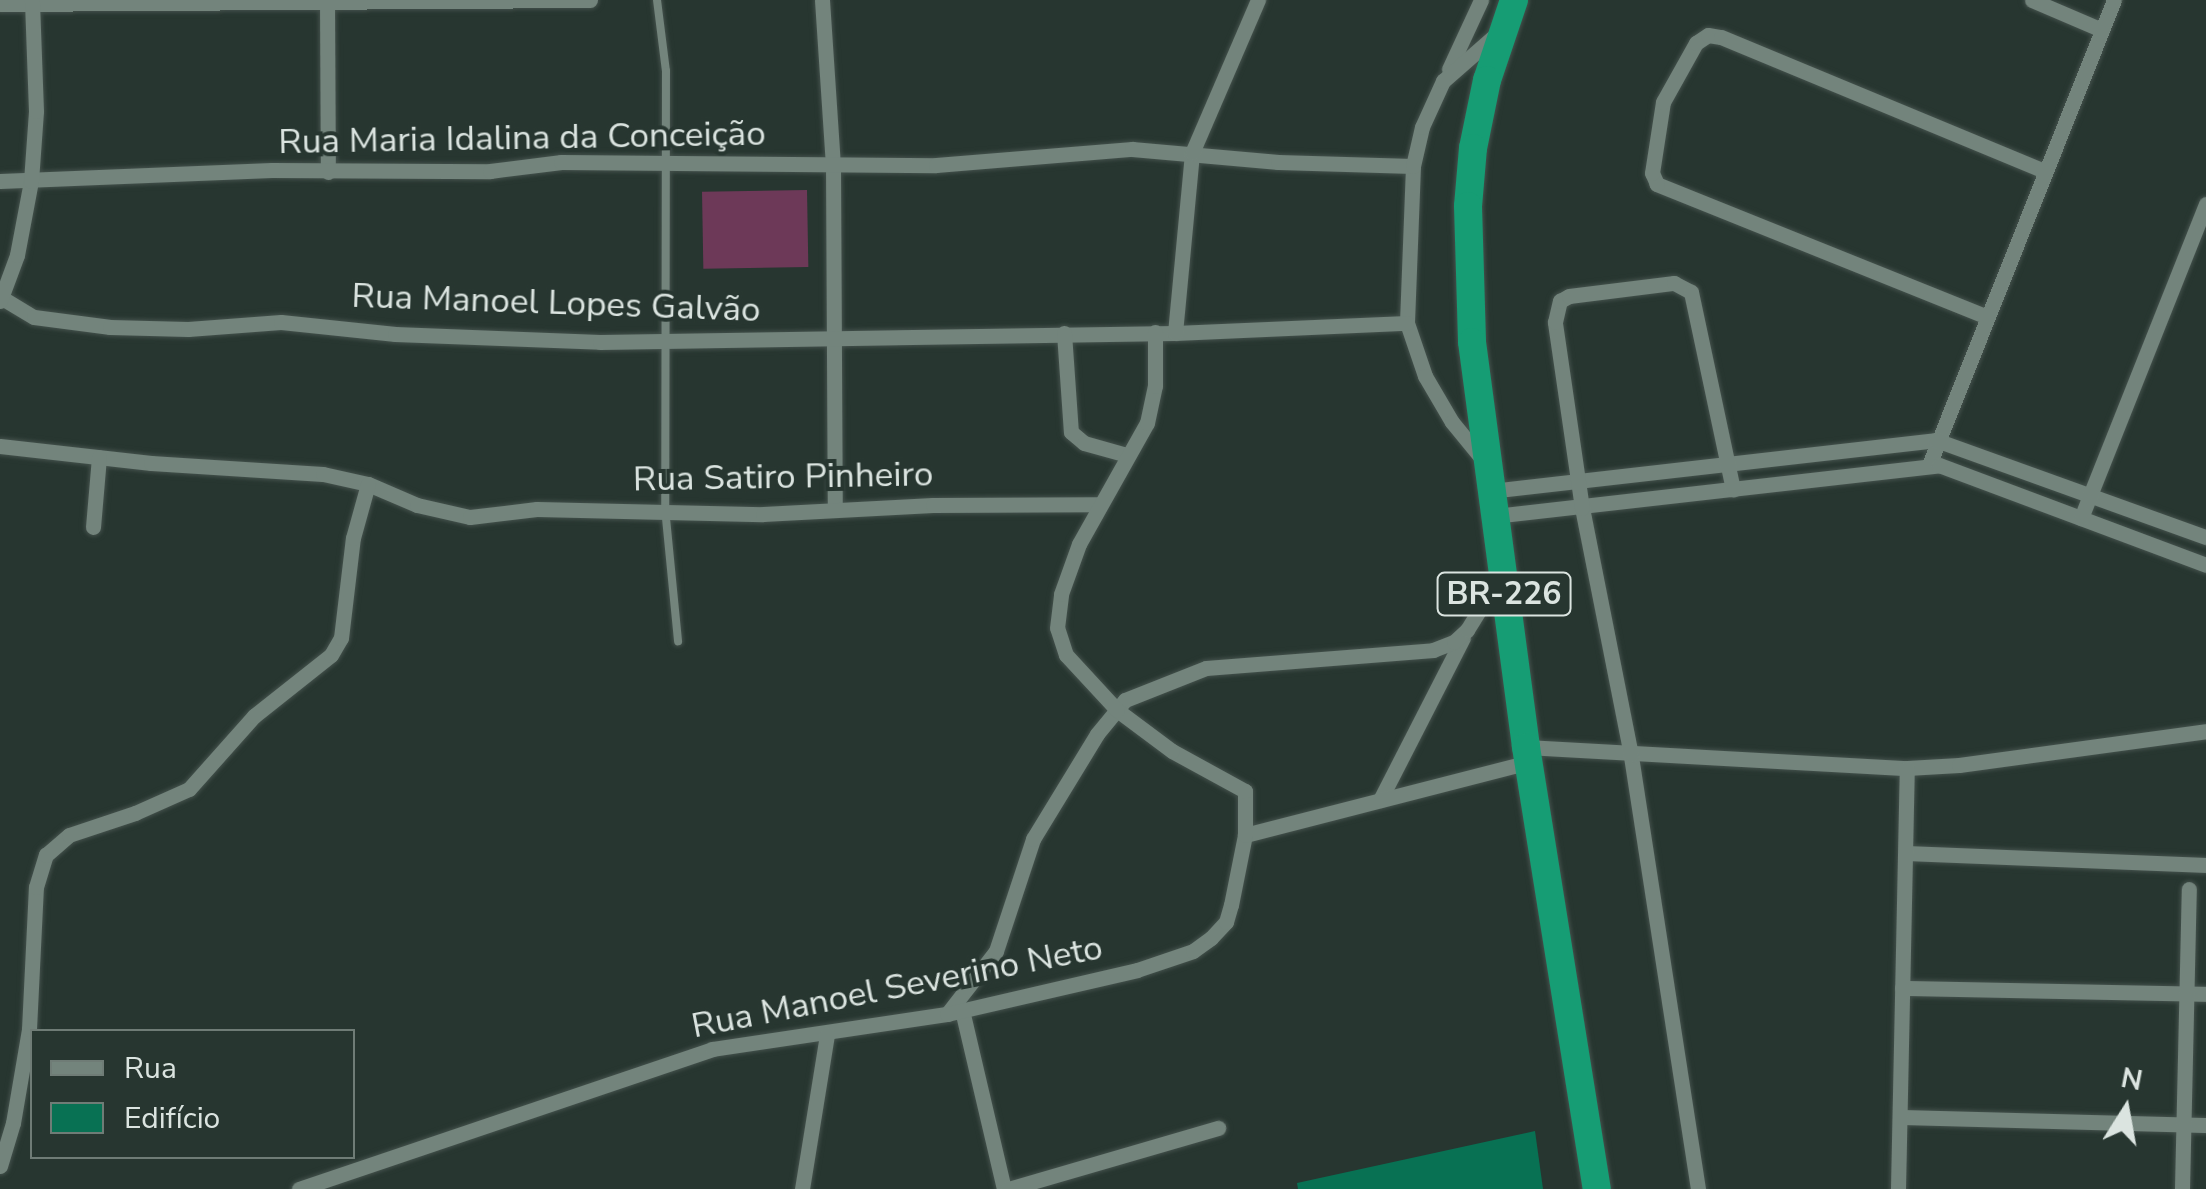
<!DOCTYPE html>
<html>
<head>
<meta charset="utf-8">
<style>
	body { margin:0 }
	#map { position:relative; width:2206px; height:1189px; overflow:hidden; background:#273630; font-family:"Nunito Sans",sans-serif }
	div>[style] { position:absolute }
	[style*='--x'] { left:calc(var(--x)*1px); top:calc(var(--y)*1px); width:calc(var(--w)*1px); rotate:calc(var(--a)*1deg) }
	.green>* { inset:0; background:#6d3958; transform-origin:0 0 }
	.building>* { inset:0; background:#087153 }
	.roads { filter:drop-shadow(0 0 2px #44514c) drop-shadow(0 0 2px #44514c) }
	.lane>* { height:8px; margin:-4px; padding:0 4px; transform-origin:4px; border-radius:4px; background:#73847c }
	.street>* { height:15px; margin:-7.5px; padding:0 7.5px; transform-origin:7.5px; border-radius:7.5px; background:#73847c }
	.highway>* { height:28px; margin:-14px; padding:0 14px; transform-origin:14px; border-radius:14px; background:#169d74 }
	span { translate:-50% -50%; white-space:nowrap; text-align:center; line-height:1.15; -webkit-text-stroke:8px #273630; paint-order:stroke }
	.shield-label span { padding:2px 8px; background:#273630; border:2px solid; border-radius:8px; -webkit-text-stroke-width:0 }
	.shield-label { font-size:32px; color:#dbe4e0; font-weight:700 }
	.street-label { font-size:35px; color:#dbe4e0 }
	.legend { position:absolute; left:30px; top:1029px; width:325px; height:130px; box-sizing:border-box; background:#273630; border:2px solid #6f7c76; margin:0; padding:12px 18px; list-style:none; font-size:30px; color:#dbe4e0 }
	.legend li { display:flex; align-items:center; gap:20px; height:50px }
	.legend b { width:50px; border:2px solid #6f7c76 }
	.north { position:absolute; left:2076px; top:1059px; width:100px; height:100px; -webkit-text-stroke:8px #273630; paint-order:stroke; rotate:11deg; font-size:28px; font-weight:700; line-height:40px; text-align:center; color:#dbe4e0 }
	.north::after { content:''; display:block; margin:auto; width:35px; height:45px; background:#dbe4e0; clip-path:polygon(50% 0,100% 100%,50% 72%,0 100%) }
</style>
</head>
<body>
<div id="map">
	<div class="green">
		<i style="left:807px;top:190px;width:77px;height:105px;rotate:89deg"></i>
	</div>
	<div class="building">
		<i style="clip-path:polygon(1535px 1131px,1543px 1189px,1298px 1189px,1297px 1183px)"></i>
	</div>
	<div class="roads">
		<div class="lane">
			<i style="--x:657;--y:0;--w:72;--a:82.8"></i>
			<i style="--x:666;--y:71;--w:437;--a:90.1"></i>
			<i style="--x:665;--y:508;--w:134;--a:84.4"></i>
		</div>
		<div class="street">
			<i style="--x:327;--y:0;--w:172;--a:89.7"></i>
			<i style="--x:822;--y:0;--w:165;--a:86.2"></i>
			<i style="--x:833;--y:165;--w:343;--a:89.7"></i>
			<i style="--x:2032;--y:0;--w:76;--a:23.2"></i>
			<i style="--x:0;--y:4;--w:590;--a:-0.39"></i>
			<i style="--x:1449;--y:69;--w:76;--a:-65.1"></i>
			<i style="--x:1413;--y:166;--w:157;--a:92.2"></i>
			<i style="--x:1407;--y:323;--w:56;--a:71.2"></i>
			<i style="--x:1425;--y:376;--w:53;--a:59.6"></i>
			<i style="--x:1452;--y:422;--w:50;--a:50.6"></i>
			<i style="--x:0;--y:181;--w:272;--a:-2.3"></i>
			<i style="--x:272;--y:170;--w:218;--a:0.3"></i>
			<i style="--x:490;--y:171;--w:72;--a:-7.2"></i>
			<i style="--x:561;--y:162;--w:375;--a:0.5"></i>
			<i style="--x:936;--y:165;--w:197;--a:-4.7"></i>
			<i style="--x:1132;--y:149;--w:147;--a:5.1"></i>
			<i style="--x:1278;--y:162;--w:135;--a:1.7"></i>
			<i style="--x:1413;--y:166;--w:40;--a:-77"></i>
			<i style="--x:1422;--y:127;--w:51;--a:-65.5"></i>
			<i style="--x:1443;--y:81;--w:74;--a:-41.2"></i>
			<i style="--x:2;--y:298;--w:37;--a:31"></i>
			<i style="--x:34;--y:317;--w:77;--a:7.5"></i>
			<i style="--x:110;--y:327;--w:78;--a:1.5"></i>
			<i style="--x:188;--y:329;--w:93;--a:-4.3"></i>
			<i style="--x:281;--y:322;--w:115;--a:6"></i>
			<i style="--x:395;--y:334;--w:205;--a:2.2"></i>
			<i style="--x:600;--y:342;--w:575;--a:-0.9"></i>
			<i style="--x:1175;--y:333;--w:232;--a:-2.5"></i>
			<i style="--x:0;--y:301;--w:49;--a:-69.7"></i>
			<i style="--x:17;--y:255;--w:75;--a:-79.3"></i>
			<i style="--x:31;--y:181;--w:70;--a:-85.9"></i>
			<i style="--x:36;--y:111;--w:111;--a:-92.1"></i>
			<i style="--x:1985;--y:316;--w:354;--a:-158.1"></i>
			<i style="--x:1657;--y:184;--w:12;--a:-114"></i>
			<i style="--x:1652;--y:173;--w:72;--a:-81.2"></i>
			<i style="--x:1663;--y:102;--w:68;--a:-60.8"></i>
			<i style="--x:1696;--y:43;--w:14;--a:-34"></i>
			<i style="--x:1708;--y:35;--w:13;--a:9"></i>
			<i style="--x:1721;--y:37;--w:351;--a:22.5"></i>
			<i style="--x:1064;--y:333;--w:99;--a:86"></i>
			<i style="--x:1071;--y:432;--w:17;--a:40"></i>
			<i style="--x:1084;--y:443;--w:45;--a:15.6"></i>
			<i style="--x:1175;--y:333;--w:181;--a:-84.6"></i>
			<i style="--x:1192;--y:153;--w:167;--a:-66.7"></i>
			<i style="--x:0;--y:446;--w:152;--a:6.4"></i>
			<i style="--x:151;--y:463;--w:172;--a:3.7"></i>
			<i style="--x:323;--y:474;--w:46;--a:12.5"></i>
			<i style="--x:368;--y:484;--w:53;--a:23.2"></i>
			<i style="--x:417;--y:505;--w:54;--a:12.8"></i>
			<i style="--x:470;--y:517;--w:67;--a:-6.8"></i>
			<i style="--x:537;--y:509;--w:226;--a:1.3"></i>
			<i style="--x:763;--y:514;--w:170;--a:-3"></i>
			<i style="--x:933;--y:505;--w:165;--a:-0.3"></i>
			<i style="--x:1929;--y:465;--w:500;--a:-68.3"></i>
			<i style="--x:1490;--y:491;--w:449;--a:-6.5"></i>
			<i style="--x:1936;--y:440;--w:287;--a:19.8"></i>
			<i style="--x:1494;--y:516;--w:448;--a:-6.5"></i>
			<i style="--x:1939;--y:465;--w:285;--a:20.5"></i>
			<i style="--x:2081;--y:518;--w:338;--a:-68.3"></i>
			<i style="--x:93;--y:527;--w:70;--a:-85.1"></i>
			<i style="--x:1526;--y:747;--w:382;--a:3.2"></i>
			<i style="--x:1907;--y:768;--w:52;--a:-3.3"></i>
			<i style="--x:1959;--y:765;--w:249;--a:-7.8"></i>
			<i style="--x:1380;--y:800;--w:182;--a:-62.9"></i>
			<i style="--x:1245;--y:835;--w:293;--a:-14.4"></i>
			<i style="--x:1907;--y:853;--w:299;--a:2.3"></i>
			<i style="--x:1902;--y:988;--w:304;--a:1.1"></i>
			<i style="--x:962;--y:1010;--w:184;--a:76.8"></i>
			<i style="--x:947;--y:1014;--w:80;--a:-52.1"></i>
			<i style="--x:996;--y:951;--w:118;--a:-71.7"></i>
			<i style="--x:1033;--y:839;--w:123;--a:-58.6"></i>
			<i style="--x:1097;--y:734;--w:44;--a:-50.5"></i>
			<i style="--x:1125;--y:700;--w:87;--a:-21.6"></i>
			<i style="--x:1206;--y:668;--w:228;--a:-4.5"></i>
			<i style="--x:1433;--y:650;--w:22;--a:-21"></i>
			<i style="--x:1454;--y:642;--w:18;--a:-43"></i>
			<i style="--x:1467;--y:630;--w:65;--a:-58.3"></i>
			<i style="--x:1900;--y:1117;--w:306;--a:1.5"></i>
			<i style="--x:0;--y:1166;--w:45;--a:-73.2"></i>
			<i style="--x:13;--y:1123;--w:95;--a:-80.3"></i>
			<i style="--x:29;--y:1029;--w:142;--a:-87.2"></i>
			<i style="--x:36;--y:887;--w:34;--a:-73"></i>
			<i style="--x:46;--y:855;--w:30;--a:-41"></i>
			<i style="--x:69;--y:835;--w:70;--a:-18.4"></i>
			<i style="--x:135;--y:813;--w:59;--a:-24"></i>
			<i style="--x:189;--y:789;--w:98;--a:-48.3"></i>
			<i style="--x:254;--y:716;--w:98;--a:-38.4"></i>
			<i style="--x:331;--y:655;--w:20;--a:-60"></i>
			<i style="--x:341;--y:638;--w:101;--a:-83.2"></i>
			<i style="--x:353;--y:538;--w:56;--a:-74.5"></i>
			<i style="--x:299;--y:1189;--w:436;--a:-18.7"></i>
			<i style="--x:712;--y:1049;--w:238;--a:-8.5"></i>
			<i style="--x:947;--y:1014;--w:195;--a:-13"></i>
			<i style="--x:1137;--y:970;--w:59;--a:-18.7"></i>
			<i style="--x:1193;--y:951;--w:22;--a:-36"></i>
			<i style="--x:1211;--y:938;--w:22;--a:-47"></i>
			<i style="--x:1226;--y:922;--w:18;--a:-74"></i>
			<i style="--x:1231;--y:905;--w:71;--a:-78.7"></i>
			<i style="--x:1245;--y:835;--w:44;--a:-90"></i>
			<i style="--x:1245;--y:791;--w:83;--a:-151.3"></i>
			<i style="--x:1172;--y:751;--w:69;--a:-143.3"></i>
			<i style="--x:1117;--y:710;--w:75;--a:-132.8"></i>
			<i style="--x:1066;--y:655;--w:28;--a:-108"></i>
			<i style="--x:1057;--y:628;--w:34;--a:-83"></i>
			<i style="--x:1061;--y:594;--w:53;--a:-70.2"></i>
			<i style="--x:1079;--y:544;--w:139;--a:-60.7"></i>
			<i style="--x:1147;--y:423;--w:38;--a:-78"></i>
			<i style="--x:1155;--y:386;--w:54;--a:-90"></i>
			<i style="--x:802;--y:1189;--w:157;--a:-80.8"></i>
			<i style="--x:1008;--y:1189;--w:219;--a:-16.2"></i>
			<i style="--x:1698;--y:1189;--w:439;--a:-98.8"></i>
			<i style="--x:1631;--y:755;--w:252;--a:-101.2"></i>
			<i style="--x:1582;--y:508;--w:188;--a:-98.3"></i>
			<i style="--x:1555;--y:322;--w:22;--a:-77"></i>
			<i style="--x:1560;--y:301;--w:10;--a:-29"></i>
			<i style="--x:1569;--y:296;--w:106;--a:-7.1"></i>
			<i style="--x:1674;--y:283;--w:19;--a:28"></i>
			<i style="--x:1691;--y:292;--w:202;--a:78"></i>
			<i style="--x:1898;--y:1189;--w:421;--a:-88.8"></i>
			<i style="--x:2182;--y:1189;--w:300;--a:-88.7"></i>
		</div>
		<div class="highway">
			<i style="--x:1514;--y:0;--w:84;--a:108.6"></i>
			<i style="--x:1487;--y:80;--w:69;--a:101.6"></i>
			<i style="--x:1473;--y:148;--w:58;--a:94.9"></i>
			<i style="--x:1468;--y:206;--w:136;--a:88.3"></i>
			<i style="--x:1472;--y:342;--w:409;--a:82.4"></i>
			<i style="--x:1526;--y:747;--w:448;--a:80.9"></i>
		</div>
	</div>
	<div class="shield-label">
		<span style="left:1504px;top:594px">BR-226</span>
	</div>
	<div class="street-label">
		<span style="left:522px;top:138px;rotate:-1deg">Rua Maria Idalina da Conceição</span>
		<span style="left:556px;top:303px;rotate:2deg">Rua Manoel Lopes Galvão</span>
		<span style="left:783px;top:477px;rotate:-1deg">Rua Satiro Pinheiro</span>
		<span style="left:897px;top:987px;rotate:-11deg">Rua Manoel Severino Neto</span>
	</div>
	<ul class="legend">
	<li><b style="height:12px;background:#73847c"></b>Rua</li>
	<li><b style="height:28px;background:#087153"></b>Edifício</li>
	</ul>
	<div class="north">N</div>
</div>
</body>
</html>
